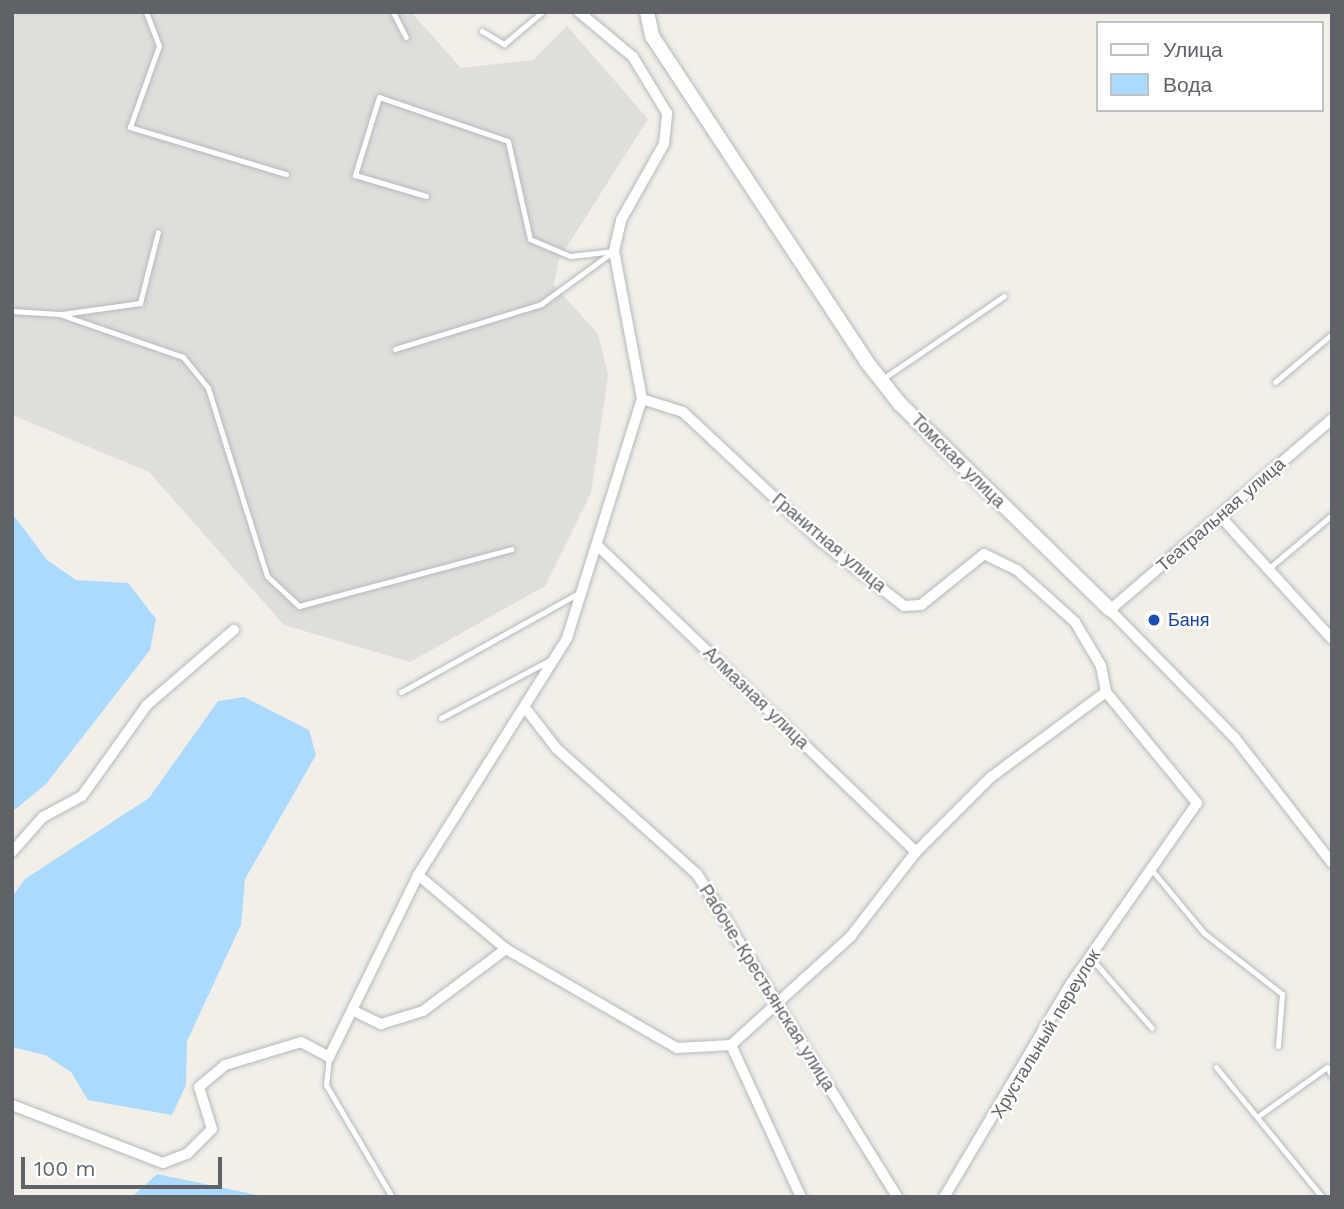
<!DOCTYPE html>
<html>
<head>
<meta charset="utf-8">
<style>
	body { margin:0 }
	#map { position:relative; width:1344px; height:1209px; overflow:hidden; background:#f1efe8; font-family:"Work Sans",sans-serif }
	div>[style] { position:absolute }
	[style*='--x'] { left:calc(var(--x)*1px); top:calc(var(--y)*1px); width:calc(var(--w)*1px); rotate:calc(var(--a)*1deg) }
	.industrial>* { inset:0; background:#e0deda }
	.water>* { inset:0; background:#aadaff }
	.roads { filter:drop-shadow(0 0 2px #b5b8bc) drop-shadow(0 0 2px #b5b8bc) }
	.service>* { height:5px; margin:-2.5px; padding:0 2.5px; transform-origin:2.5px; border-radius:2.5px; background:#fff }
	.minor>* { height:10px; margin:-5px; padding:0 5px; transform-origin:5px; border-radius:5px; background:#fff }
	.tertiary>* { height:14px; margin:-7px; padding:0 7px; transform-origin:7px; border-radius:7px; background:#fff }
	.dots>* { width:19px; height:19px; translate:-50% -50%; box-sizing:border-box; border:4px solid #fff; border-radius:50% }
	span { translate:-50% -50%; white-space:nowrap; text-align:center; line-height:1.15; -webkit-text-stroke:5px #fff; paint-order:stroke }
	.street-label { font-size:18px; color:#5f6368 }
	.transit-label { font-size:18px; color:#164399 }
	.left { translate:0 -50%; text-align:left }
	.frame { position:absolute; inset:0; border:14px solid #5f6368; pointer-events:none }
	.legend { position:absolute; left:1096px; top:21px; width:228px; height:91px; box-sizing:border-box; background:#fff; border:2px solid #bfc1c3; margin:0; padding:9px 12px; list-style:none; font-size:21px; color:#5f6368 }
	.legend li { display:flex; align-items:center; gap:14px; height:35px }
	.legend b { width:35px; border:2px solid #bfc1c3 }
	.scale { position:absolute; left:21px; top:1157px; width:201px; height:32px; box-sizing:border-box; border:4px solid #5f6368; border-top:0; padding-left:9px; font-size:21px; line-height:24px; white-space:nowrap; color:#5f6368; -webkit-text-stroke:5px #fff; paint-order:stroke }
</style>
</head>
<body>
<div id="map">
	<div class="industrial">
		<i style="clip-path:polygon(12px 12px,411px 12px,461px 68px,533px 60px,567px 26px,648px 119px,559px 259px,554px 285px,598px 334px,608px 375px,591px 493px,545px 586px,410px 662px,284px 625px,149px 472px,12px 415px)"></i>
	</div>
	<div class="water">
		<i style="clip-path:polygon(12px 513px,47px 560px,76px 580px,128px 583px,156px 619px,150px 650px,46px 784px,12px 812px)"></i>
		<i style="clip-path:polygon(244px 697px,309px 730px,316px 755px,245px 879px,241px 925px,187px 1041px,186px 1085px,172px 1115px,88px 1100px,71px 1072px,45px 1055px,12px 1047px,12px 897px,25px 879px,149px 798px,218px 701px)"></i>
		<i style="clip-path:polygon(157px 1174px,267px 1197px,132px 1197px)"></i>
	</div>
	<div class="roads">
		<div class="service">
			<i style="--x:146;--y:12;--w:36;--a:69"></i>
			<i style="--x:159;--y:46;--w:86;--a:109.7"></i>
			<i style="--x:130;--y:127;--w:163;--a:16.8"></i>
			<i style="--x:393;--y:12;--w:28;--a:63"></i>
			<i style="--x:482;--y:31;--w:26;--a:31"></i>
			<i style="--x:504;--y:44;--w:50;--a:-40.1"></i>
			<i style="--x:12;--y:311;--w:47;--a:3.7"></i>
			<i style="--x:59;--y:314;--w:131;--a:19.1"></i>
			<i style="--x:183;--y:357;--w:40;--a:51"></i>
			<i style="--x:208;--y:388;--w:197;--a:72.6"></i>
			<i style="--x:267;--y:576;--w:44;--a:43.2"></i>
			<i style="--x:299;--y:606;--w:220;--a:-15"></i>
			<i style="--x:62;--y:314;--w:79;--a:-8"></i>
			<i style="--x:140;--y:303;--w:73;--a:-75.8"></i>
			<i style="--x:395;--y:349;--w:153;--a:-17.1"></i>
			<i style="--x:541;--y:304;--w:90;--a:-36"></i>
			<i style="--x:614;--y:251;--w:44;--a:173.5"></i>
			<i style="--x:570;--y:256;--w:43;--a:-157"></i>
			<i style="--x:530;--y:239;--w:100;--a:-102.7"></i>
			<i style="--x:508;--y:141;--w:136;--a:-161.2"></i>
			<i style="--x:379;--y:97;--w:82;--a:107.1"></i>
			<i style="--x:355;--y:175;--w:74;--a:16.5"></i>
			<i style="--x:881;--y:380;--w:149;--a:-34.3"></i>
			<i style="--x:1275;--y:382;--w:75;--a:-40.1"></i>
			<i style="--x:1268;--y:569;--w:84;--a:-40.2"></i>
			<i style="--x:401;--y:692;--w:204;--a:-29.1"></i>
			<i style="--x:441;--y:718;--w:123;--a:-28"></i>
			<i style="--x:1151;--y:869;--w:83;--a:50.4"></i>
			<i style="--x:1204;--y:933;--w:99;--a:38"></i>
			<i style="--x:1282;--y:994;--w:52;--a:94.4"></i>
			<i style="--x:1090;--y:957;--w:94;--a:48.9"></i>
			<i style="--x:329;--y:1057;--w:28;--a:96"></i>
			<i style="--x:326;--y:1085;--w:130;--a:59.5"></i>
			<i style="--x:1216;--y:1067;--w:168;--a:50.8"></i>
			<i style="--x:1257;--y:1117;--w:86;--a:-35.5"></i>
			<i style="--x:1327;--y:1067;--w:10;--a:61"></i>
		</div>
		<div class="minor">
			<i style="--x:642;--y:399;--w:43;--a:17.6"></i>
			<i style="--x:683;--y:412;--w:190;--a:43.1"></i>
			<i style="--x:822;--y:542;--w:104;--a:38"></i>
			<i style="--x:904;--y:606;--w:17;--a:-3"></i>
			<i style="--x:921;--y:605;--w:81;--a:-39"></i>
			<i style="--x:984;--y:554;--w:37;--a:26"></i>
			<i style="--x:1017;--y:570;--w:78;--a:41.9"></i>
			<i style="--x:1075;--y:622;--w:51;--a:59.4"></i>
			<i style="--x:1101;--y:666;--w:26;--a:79"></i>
			<i style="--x:1106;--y:692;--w:144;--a:50.7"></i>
			<i style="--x:1197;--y:803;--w:222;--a:124.9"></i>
			<i style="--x:1070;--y:985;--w:247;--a:120.7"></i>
			<i style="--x:1332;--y:419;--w:293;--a:139.3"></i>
			<i style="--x:1110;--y:610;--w:179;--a:45.7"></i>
			<i style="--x:1235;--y:738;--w:158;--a:52.2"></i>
			<i style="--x:1220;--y:516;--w:166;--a:47.7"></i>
			<i style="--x:597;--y:545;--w:443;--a:43.9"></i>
			<i style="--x:526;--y:709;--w:51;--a:52.2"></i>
			<i style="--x:557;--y:749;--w:188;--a:41.8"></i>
			<i style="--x:697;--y:874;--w:380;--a:58.2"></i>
			<i style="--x:12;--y:852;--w:47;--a:-48.5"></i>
			<i style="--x:43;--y:817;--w:44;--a:-28.3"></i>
			<i style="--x:82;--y:796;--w:112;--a:-54.5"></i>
			<i style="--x:147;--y:705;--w:115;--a:-40.8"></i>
			<i style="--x:418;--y:875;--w:115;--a:40.1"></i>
			<i style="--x:506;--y:949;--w:198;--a:30.1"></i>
			<i style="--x:677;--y:1048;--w:54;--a:-3.2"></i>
			<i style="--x:731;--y:1045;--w:167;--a:65.3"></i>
			<i style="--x:356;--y:1012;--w:28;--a:26"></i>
			<i style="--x:381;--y:1024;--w:44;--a:-17.2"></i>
			<i style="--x:423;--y:1011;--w:104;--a:-36.8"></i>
			<i style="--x:731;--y:1045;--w:162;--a:-42.2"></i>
			<i style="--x:851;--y:936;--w:106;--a:-52.3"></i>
			<i style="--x:916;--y:852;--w:106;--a:-45"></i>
			<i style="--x:991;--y:777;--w:143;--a:-36.5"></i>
			<i style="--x:12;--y:1105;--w:162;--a:21"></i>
			<i style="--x:163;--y:1163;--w:26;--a:-21"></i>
			<i style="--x:187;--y:1154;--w:35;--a:-45"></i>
			<i style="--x:212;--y:1129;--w:44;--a:-107.2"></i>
			<i style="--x:199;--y:1087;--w:34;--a:-40"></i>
			<i style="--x:225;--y:1065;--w:79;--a:-16.8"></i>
			<i style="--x:301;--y:1042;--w:32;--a:28"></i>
			<i style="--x:329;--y:1057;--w:203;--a:-63.9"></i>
			<i style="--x:418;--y:875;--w:280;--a:-57.8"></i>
			<i style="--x:567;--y:638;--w:250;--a:-72.6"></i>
			<i style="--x:642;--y:399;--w:151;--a:-100.7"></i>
			<i style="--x:614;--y:251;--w:32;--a:-77"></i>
			<i style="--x:621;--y:220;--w:87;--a:-60.5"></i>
			<i style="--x:664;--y:144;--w:31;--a:-84"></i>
			<i style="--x:667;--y:113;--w:66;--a:-121.3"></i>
			<i style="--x:633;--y:57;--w:70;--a:-140.2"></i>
		</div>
		<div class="tertiary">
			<i style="--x:647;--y:12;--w:25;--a:78"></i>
			<i style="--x:652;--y:36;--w:389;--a:56.6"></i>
			<i style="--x:866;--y:361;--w:55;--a:51.7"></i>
			<i style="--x:900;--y:404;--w:294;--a:44.4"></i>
		</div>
	</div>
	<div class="dots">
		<i style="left:1154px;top:620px;background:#1a4fb4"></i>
	</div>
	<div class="street-label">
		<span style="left:958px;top:461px;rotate:45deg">Томская улица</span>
		<span style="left:1221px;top:515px;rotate:-41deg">Театральная улица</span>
		<span style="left:829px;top:543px;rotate:40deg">Гранитная улица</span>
		<span style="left:756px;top:698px;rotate:44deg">Алмазная улица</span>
		<span style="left:767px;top:988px;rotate:58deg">Рабоче-Крестьянская улица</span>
		<span style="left:1046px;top:1034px;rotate:-59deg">Хрустальный переулок</span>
	</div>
	<div class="transit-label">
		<span class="left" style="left:1168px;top:620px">Баня</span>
	</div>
	<div class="frame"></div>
	<ul class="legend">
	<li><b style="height:9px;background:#fff"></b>Улица</li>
	<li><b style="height:19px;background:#aadaff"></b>Вода</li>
	</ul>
	<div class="scale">100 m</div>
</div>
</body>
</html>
